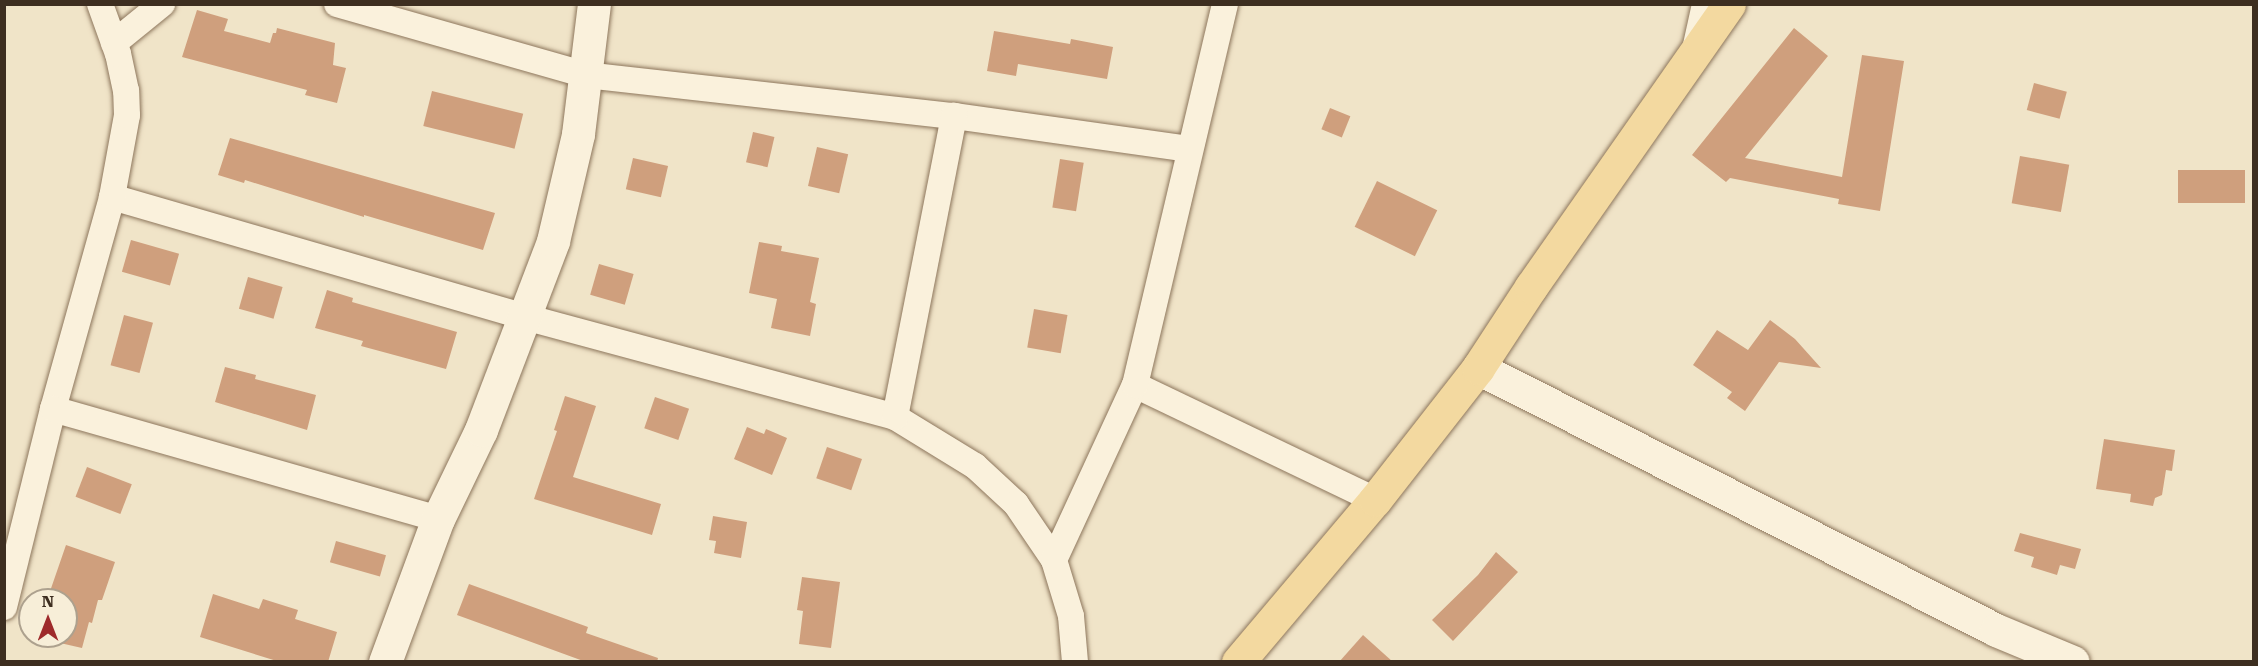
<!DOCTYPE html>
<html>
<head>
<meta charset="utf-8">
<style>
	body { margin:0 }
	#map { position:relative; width:2258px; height:666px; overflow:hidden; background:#f0e4c8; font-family:"Roboto Serif",serif }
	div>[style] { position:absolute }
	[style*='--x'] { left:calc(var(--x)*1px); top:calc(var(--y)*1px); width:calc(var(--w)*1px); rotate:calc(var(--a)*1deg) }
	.building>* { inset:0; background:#cf9f7d; transform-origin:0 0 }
	.roads { filter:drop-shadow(0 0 2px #8d765c) drop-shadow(0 0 2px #8d765c) }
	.street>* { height:26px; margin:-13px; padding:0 13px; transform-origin:13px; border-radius:13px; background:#faf1dc }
	.secondary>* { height:33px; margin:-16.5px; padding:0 16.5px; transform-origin:16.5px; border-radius:16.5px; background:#faf1dc }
	.primary>* { height:33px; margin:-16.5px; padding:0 16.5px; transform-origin:16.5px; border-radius:16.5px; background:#f3d9a0 }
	span { translate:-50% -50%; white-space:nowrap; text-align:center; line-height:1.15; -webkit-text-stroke:4.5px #f7eed8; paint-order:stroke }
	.frame { position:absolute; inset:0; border:6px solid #3d2e20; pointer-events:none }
	.north { position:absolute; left:18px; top:588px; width:60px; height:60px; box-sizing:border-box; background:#f7eed8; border:2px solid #ada18e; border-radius:50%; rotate:0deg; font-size:16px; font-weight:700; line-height:24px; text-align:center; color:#3d2e20 }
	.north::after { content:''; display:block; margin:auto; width:21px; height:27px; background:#9e2a2b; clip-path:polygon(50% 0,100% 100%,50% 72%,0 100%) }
</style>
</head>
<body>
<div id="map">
	<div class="building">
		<i style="clip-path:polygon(197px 10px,228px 19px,224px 31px,270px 43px,273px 33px,276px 33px,277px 28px,335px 43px,333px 65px,346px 68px,337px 103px,305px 95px,307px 90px,182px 57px)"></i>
		<i style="clip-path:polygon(1794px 28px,1828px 56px,1745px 158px,1842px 177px,1862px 55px,1904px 61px,1880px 211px,1838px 204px,1839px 199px,1730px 178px,1726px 182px,1692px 155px)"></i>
		<i style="clip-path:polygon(994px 31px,1070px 44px,1071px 39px,1113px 47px,1107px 79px,1018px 64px,1016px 76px,987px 71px)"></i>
		<i style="left:2034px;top:83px;width:34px;height:28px;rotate:15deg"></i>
		<i style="left:432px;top:91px;width:94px;height:36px;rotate:14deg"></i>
		<i style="left:1330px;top:108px;width:22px;height:23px;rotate:22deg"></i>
		<i style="left:753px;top:132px;width:22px;height:31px;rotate:13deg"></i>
		<i style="clip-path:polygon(230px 138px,495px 213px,483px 250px,364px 215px,364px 217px,245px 180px,244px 183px,218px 175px)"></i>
		<i style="left:817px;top:147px;width:32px;height:40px;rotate:13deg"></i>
		<i style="left:2020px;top:156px;width:50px;height:48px;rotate:10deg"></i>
		<i style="left:633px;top:158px;width:36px;height:32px;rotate:13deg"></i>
		<i style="left:1060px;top:159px;width:24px;height:49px;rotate:9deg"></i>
		<i style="left:2178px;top:170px;width:67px;height:33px"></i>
		<i style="left:1377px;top:181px;width:67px;height:51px;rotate:26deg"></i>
		<i style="left:131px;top:240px;width:50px;height:33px;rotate:16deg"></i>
		<i style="clip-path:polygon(759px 242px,782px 246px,781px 251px,819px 258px,810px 302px,816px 304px,810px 336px,771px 328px,777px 299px,749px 293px)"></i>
		<i style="left:599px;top:264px;width:36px;height:32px;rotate:16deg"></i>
		<i style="left:248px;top:277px;width:36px;height:33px;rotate:16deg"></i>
		<i style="clip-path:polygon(327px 290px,353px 298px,352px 302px,457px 332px,446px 369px,361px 346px,363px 341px,315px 328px)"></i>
		<i style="left:1034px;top:309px;width:34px;height:39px;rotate:10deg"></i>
		<i style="left:124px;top:315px;width:30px;height:52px;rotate:15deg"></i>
		<i style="clip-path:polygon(1770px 320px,1795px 339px,1821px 368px,1779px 362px,1745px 411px,1727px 398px,1732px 392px,1693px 365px,1717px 330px,1748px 350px)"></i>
		<i style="clip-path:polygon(225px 367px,256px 375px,255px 379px,316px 395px,307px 430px,215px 402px)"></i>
		<i style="clip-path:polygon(565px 396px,596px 406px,573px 477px,661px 504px,652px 535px,534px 499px,557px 431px,554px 430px)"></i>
		<i style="left:655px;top:397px;width:36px;height:33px;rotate:19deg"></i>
		<i style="clip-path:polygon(747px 427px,764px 434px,766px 429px,787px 438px,772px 475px,734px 459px)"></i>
		<i style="clip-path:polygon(2104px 439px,2175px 450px,2172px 471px,2166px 470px,2162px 495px,2155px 498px,2153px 506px,2130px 502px,2131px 494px,2096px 489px)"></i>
		<i style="left:827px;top:447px;width:37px;height:33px;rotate:19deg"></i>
		<i style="left:87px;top:467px;width:48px;height:32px;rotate:21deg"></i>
		<i style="clip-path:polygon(713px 516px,747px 522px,741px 558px,714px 553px,716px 541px,709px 540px)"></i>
		<i style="clip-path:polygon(2020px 533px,2081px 549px,2075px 569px,2060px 565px,2057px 575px,2031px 567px,2034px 557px,2014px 551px)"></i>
		<i style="left:336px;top:541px;width:52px;height:22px;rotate:16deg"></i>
		<i style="clip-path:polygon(66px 545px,115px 562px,102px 600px,98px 600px,92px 623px,89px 622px,82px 648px,47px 640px,48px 636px,66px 636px,66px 600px,47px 600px)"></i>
		<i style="clip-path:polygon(1496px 552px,1518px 572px,1453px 641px,1432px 620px,1478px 575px)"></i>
		<i style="clip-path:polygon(802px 577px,840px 582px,831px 648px,799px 644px,803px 611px,797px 610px)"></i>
		<i style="clip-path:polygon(469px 584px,588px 627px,586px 633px,658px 658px,657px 662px,586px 662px,457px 615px)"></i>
		<i style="clip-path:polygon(213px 594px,259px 609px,263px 599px,298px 610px,295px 619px,337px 632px,328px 662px,280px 662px,200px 637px)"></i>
		<i style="clip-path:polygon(1363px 635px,1393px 662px,1339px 662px)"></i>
	</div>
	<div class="roads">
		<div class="street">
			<i style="--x:337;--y:4;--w:259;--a:15.9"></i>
			<i style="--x:586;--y:75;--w:370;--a:6.4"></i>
			<i style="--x:954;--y:116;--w:238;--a:8"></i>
			<i style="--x:114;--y:43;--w:62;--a:-39.1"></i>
			<i style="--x:1696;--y:45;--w:42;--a:-77.6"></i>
			<i style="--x:112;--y:197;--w:430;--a:16.2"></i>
			<i style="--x:525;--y:317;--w:383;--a:15.1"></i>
			<i style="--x:895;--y:417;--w:94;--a:31.5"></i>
			<i style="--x:975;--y:466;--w:56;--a:42.8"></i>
			<i style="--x:1016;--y:504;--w:68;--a:55.8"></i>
			<i style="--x:1135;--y:385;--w:266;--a:25.6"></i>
			<i style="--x:53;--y:409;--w:220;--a:-74.4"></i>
			<i style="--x:112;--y:197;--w:83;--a:-79.6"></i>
			<i style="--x:127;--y:115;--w:24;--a:-92"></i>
			<i style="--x:126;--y:91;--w:38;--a:-102"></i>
			<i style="--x:118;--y:54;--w:53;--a:-109.8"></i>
			<i style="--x:895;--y:417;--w:307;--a:-78.9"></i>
			<i style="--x:4;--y:607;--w:204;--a:-76.1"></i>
			<i style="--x:53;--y:409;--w:400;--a:15.9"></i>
			<i style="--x:1075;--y:662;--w:46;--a:-95"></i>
			<i style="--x:1071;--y:616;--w:59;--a:-106.9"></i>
			<i style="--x:1054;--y:560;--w:193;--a:-65.2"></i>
			<i style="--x:1135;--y:385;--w:391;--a:-76.7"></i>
		</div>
		<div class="secondary">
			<i style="--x:1478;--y:368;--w:580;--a:26.83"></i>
			<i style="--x:1996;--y:630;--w:83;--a:22.6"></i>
			<i style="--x:385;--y:662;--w:153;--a:-69.7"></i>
			<i style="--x:438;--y:519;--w:99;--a:-64.2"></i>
			<i style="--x:481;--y:430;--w:202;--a:-69.1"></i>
			<i style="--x:553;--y:241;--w:110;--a:-76.8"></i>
			<i style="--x:578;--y:134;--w:131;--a:-83"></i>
		</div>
		<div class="primary">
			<i style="--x:1238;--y:662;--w:212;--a:-49.8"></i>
			<i style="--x:1375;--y:500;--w:167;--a:-52"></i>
			<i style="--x:1478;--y:368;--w:97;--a:-56.8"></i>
			<i style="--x:1531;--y:287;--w:345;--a:-55"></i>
		</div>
	</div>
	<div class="frame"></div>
	<div class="north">N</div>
</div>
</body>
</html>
